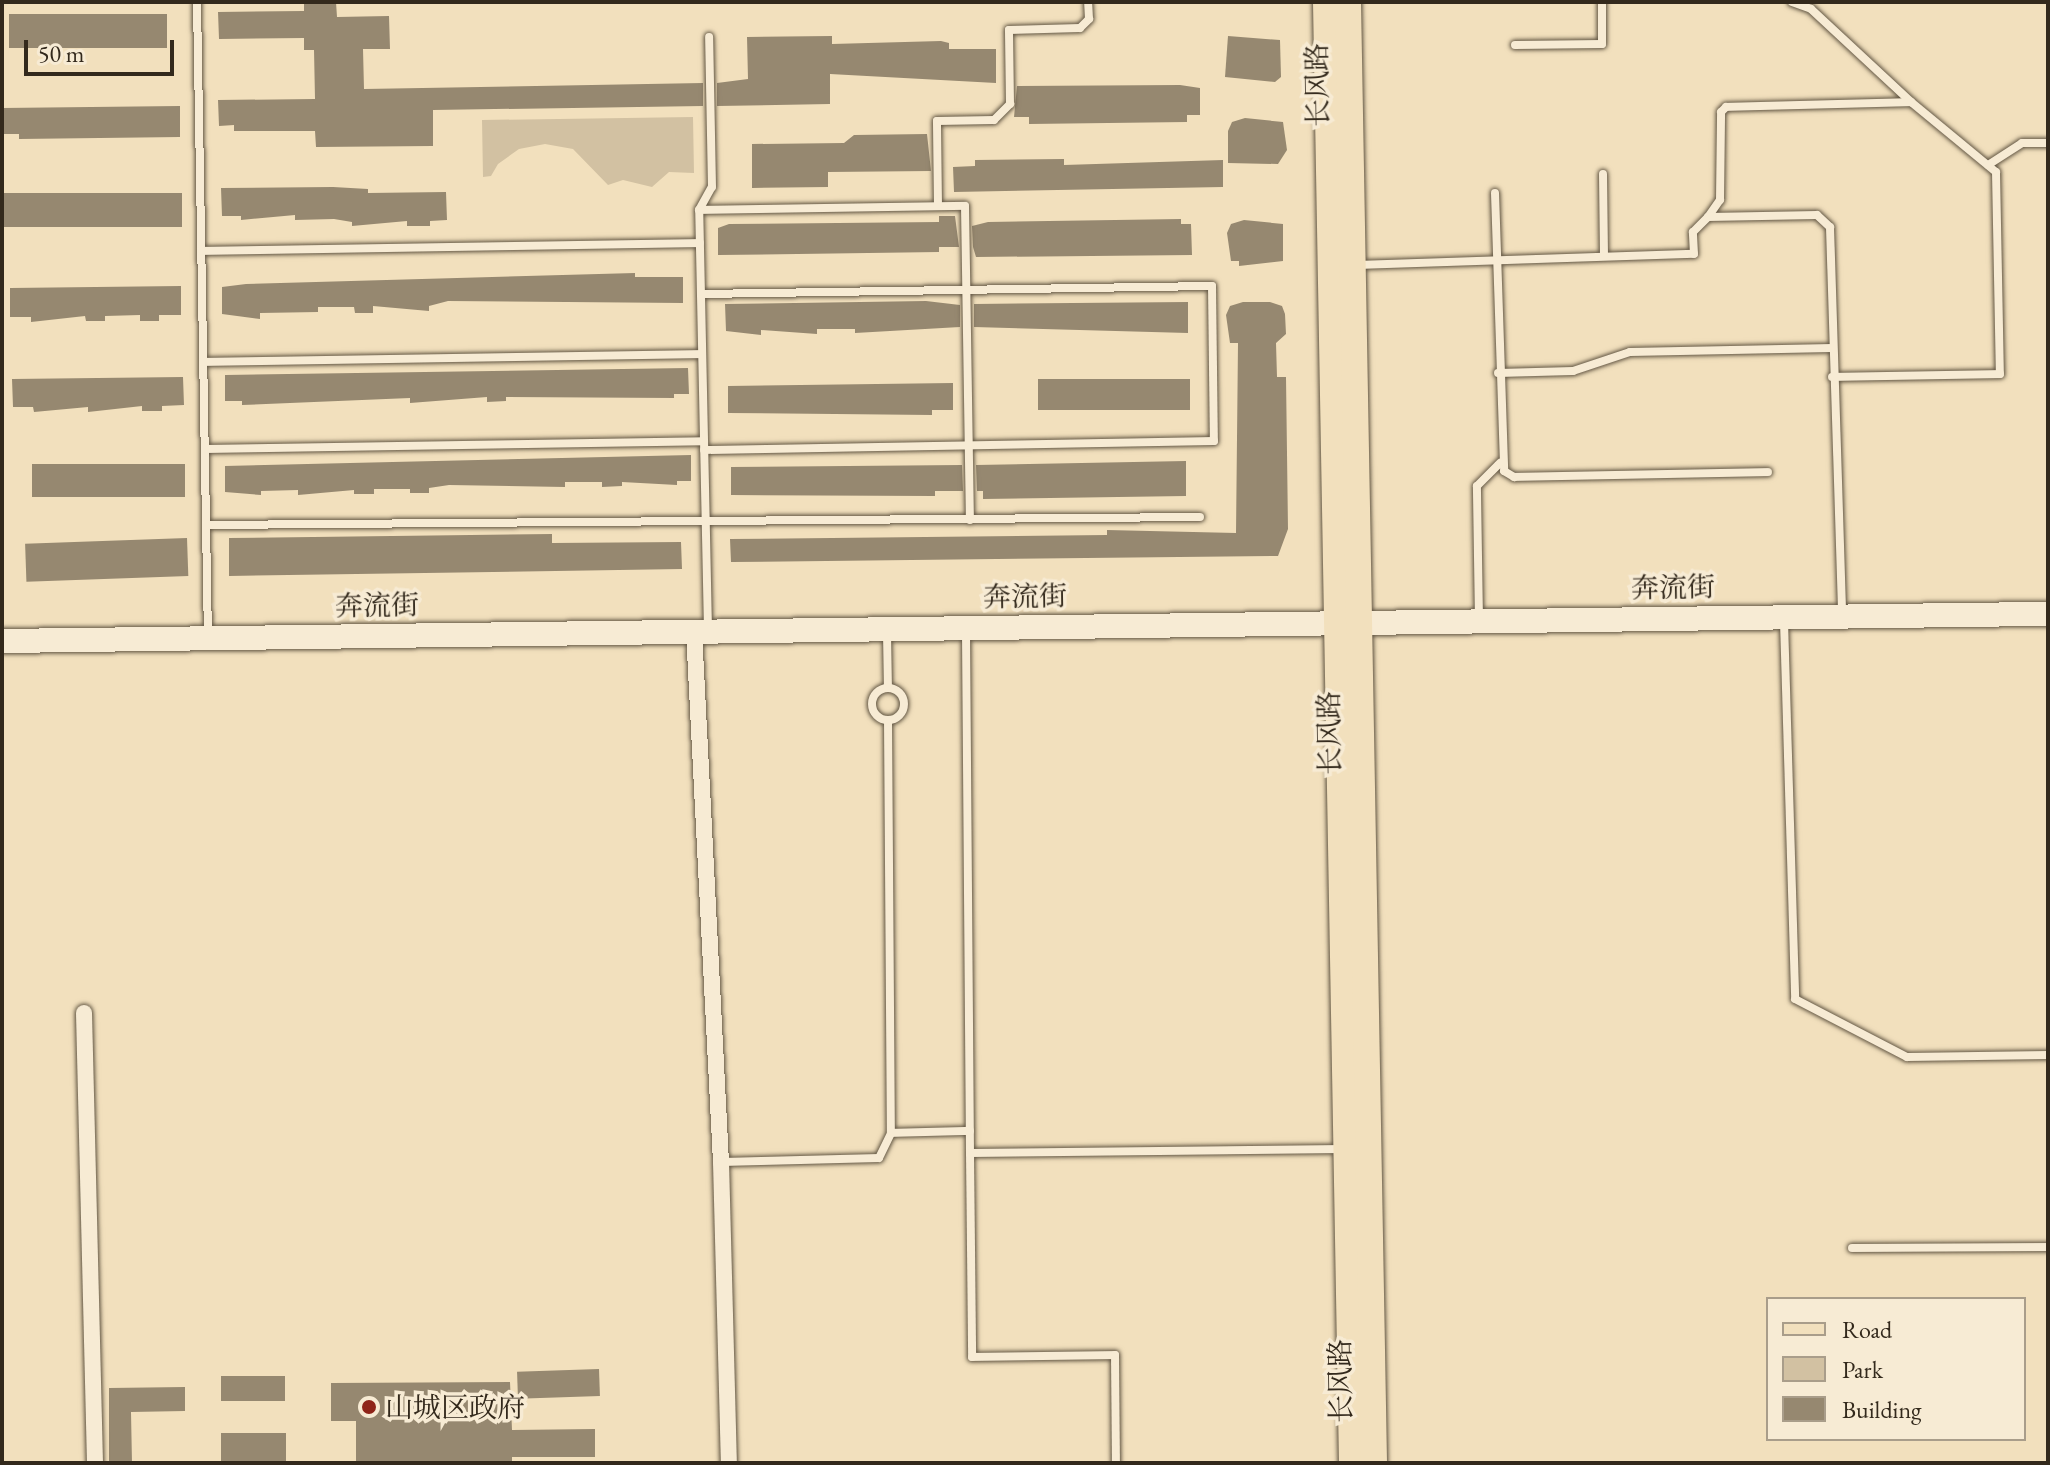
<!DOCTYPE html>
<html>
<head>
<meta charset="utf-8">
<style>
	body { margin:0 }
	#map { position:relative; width:2050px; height:1465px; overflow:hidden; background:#f2e0bd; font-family:"EB Garamond","Noto Serif SC",serif }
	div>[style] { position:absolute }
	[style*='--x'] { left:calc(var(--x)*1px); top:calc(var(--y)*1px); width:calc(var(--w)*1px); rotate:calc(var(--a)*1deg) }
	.green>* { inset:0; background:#d2c1a2 }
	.building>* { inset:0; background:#968870; transform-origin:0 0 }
	.roads { filter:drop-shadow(0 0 2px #635744) drop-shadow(0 0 2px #635744) }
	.lane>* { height:8px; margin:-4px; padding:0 4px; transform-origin:4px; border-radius:4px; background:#f7ebd4 }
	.lane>.ring { margin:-4px; padding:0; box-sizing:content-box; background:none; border:8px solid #f7ebd4; border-radius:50% }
	.street>* { height:16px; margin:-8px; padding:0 8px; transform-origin:8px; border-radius:8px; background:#f7ebd4 }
	.secondary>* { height:24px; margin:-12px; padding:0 12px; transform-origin:12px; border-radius:12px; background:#f7ebd4 }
	.primary>* { height:26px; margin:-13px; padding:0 13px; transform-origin:13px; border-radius:13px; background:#f2e0bd }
	.dots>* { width:22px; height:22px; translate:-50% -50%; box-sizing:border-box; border:4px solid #f7ebd4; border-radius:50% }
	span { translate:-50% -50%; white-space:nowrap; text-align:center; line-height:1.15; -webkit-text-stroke:7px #f7ebd4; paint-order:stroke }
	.street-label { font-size:28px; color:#33291c }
	.poi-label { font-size:28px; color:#33291c }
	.left { translate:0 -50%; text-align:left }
	.frame { position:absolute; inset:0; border:4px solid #33291c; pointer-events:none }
	.legend { position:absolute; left:1766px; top:1297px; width:260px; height:144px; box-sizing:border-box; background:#f7ebd4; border:2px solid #a99d8a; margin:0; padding:10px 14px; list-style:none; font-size:24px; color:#33291c }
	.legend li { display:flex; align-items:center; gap:16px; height:40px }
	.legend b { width:40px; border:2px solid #a99d8a }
	.scale { position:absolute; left:24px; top:40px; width:150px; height:36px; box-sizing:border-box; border:4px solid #33291c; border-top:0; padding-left:10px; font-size:24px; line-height:28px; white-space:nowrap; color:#33291c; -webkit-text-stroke:6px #f7ebd4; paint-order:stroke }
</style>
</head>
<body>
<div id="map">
	<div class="green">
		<i style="clip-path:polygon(693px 117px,694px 173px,669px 172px,652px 187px,623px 180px,608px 185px,573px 149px,545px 144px,519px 149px,498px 164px,491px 176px,483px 177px,482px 120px)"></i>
	</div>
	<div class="building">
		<i style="clip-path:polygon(304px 2px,336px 2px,337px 17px,389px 16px,390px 49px,363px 49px,364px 89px,703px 83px,703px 106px,433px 110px,433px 146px,316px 147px,315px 131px,234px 131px,234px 125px,219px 126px,218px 100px,315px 99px,314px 50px,304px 50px,304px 38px,219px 39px,218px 12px,304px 11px)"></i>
		<i style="left:167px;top:14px;width:34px;height:158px;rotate:90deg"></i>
		<i style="clip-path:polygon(832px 36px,832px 44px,941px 41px,949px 43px,949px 49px,996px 49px,996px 83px,830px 74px,830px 104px,717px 106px,717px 83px,748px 79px,747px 37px)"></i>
		<i style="clip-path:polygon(1228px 36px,1280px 40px,1281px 77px,1275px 82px,1225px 77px)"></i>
		<i style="clip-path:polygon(1180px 85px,1200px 88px,1200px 115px,1187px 115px,1187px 122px,1029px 124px,1029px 117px,1014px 117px,1017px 86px)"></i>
		<i style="clip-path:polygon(180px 106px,180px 137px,19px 139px,19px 134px,2px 134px,2px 108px)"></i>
		<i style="clip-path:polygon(1245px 118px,1283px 122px,1287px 150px,1278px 164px,1228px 163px,1228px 131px,1232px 122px)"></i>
		<i style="clip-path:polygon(927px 134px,931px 171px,828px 172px,828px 187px,752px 188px,752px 144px,844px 143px,854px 135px)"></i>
		<i style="clip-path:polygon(1064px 159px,1064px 165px,1223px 160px,1223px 187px,954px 192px,953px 167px,975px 166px,975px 160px)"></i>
		<i style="clip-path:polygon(333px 187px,368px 189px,368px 193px,446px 192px,447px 220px,430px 221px,430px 226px,407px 226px,407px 221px,352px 226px,352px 222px,334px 219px,295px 220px,295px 215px,241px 220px,241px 216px,222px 216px,221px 188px)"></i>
		<i style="left:182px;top:193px;width:34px;height:180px;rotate:90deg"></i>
		<i style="clip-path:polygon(939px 216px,955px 216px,959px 247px,939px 247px,939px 252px,718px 255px,718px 228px,729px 224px,939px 222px)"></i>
		<i style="clip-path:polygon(1181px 219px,1181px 224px,1191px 224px,1192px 255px,976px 257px,973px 247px,972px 226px,988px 222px)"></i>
		<i style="clip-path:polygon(1244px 220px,1283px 224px,1283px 261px,1239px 266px,1239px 261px,1231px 261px,1227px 233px,1231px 224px)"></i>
		<i style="clip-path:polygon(635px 273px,635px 277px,683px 277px,683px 303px,448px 301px,429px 306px,429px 311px,373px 306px,373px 313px,355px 313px,354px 307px,318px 307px,318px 312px,260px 313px,260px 319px,222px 314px,222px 287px,246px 284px)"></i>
		<i style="clip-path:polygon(181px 286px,181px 315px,159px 315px,159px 321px,140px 321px,140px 315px,105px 316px,105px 321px,86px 321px,85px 316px,31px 322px,31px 317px,10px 317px,10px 288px)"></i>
		<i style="clip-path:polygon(926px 301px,960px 305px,960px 327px,855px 333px,855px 329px,817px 329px,817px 334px,761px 330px,761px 335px,726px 331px,725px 304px)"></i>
		<i style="clip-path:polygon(1188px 302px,1188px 333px,974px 327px,974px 304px)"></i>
		<i style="clip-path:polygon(1243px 302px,1270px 302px,1282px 306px,1285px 314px,1286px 334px,1276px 343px,1277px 377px,1286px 377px,1288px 529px,1278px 556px,731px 562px,730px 539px,1107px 535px,1107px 530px,1236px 533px,1238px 343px,1230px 343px,1226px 315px,1230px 306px)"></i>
		<i style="clip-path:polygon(688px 368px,689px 394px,674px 394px,674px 398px,506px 397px,506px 401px,487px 402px,487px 397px,410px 403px,410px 398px,242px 405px,242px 401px,225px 401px,225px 375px)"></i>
		<i style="clip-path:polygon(183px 377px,184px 405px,162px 406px,162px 411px,142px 411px,142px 406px,88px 412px,88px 407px,34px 412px,33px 407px,13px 407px,12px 379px)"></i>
		<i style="left:1190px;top:379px;width:31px;height:152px;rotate:90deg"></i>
		<i style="clip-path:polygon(953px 383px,953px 410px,932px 410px,932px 415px,728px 413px,728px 386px)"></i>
		<i style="clip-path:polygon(691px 455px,691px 481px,677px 481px,677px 485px,622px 482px,622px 486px,602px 487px,602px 482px,565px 482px,565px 487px,449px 485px,429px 488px,429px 493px,410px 493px,410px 489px,374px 489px,374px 494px,354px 494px,354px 490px,298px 495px,298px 490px,261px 491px,261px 495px,225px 492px,225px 466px)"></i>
		<i style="clip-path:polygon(1186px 461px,1186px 496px,983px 499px,983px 491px,977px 491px,976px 465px)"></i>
		<i style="left:185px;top:464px;width:33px;height:153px;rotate:90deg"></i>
		<i style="clip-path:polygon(962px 465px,963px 491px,935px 491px,935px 496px,731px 495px,731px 467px)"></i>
		<i style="clip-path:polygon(552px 534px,552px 543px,681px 542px,682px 569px,229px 576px,229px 538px)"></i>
		<i style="left:187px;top:538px;width:38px;height:162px;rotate:88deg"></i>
		<i style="left:599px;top:1369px;width:27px;height:82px;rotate:88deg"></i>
		<i style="left:285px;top:1376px;width:25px;height:64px;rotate:90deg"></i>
		<i style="clip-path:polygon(510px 1382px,512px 1430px,595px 1429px,595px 1457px,512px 1457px,512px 1463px,356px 1463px,356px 1421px,331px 1421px,331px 1383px)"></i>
		<i style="clip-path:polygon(185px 1387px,185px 1411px,131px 1412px,132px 1463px,109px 1463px,109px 1388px)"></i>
		<i style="left:286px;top:1433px;width:28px;height:65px;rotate:90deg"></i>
	</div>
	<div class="roads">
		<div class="lane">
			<i style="--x:197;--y:2;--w:635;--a:89.01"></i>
			<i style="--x:1792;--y:2;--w:20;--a:20"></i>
			<i style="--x:1811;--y:9;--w:137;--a:42.9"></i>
			<i style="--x:1911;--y:102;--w:110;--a:39.5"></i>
			<i style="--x:1996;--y:172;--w:202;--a:88.9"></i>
			<i style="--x:2000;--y:374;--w:168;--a:179"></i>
			<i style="--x:1515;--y:45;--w:87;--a:-0.7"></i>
			<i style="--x:1602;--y:44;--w:42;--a:-90"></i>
			<i style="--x:1988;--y:165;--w:40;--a:-32.9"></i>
			<i style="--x:2022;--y:143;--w:26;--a:0"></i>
			<i style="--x:1603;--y:174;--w:82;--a:89.3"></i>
			<i style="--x:1495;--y:193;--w:278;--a:88.1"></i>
			<i style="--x:1504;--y:471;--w:12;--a:31"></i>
			<i style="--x:1514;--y:477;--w:254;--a:-1.1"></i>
			<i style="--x:938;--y:206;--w:85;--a:-90.7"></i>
			<i style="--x:937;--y:121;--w:57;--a:-1"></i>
			<i style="--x:994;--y:120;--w:23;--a:-45"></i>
			<i style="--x:1010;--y:104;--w:74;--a:-90.8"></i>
			<i style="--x:1009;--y:30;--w:71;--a:-1.6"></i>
			<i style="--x:1080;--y:28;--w:13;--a:-45"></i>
			<i style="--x:1089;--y:19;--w:17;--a:-93"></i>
			<i style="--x:699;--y:210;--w:266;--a:-0.9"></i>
			<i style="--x:965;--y:206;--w:314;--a:89.1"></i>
			<i style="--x:1708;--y:217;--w:21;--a:-55"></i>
			<i style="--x:1720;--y:200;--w:88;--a:-89.3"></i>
			<i style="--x:1721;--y:112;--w:7;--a:-45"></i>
			<i style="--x:1726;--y:107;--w:185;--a:-1.5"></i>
			<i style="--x:201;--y:251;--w:499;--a:-0.9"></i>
			<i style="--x:1357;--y:265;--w:337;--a:-1.9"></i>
			<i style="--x:1694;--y:254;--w:22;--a:-93"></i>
			<i style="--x:1693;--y:232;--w:21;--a:-45"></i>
			<i style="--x:1708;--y:217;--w:109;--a:-1.1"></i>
			<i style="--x:1817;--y:215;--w:18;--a:43"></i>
			<i style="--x:1830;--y:227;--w:388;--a:88.2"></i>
			<i style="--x:701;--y:294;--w:511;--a:-0.9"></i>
			<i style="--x:1212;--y:286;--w:155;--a:89.3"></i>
			<i style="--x:1214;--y:441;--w:510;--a:178.99"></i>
			<i style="--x:203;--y:362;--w:499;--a:-0.9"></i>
			<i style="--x:1498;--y:373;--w:75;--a:-1.5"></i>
			<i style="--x:1573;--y:371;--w:60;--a:-18.4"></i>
			<i style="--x:1630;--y:352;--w:202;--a:-1.1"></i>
			<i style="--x:205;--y:449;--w:499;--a:-0.9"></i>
			<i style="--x:206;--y:525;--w:994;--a:-0.46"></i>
			<i style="--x:1479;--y:620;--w:134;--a:-90.9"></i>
			<i style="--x:1477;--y:486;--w:33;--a:-45"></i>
			<i style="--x:1784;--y:621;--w:378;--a:88.3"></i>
			<i style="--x:1795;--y:999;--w:126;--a:27.4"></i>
			<i style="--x:1907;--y:1057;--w:141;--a:-0.8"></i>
			<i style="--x:708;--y:630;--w:420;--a:-91.2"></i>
			<i style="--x:699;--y:210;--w:26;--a:-61"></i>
			<i style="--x:712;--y:187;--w:150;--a:-91.1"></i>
			<i style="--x:966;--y:632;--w:521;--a:89.56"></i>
			<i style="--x:970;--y:1153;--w:373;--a:-0.6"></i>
			<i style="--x:887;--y:633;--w:55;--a:89"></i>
			<i class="ring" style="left:872px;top:688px;width:24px;height:24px"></i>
			<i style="--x:888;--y:720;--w:413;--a:89.6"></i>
			<i style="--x:970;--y:1153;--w:204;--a:89.4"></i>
			<i style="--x:972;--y:1357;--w:143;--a:-0.8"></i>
			<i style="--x:1115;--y:1355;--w:108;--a:89.5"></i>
			<i style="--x:722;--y:1162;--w:157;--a:-1.5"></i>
			<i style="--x:879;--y:1158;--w:28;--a:-64"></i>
			<i style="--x:891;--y:1133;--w:79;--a:-1.5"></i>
			<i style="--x:1852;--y:1248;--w:196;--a:-0.3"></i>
		</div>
		<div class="street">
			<i style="--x:694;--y:631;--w:532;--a:87.09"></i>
			<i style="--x:721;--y:1162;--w:301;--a:88.5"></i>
			<i style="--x:84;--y:1013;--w:450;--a:88.6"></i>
		</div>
		<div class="secondary">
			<i style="--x:2;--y:641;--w:2046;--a:-0.76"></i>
		</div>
		<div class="primary">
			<i style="--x:1326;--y:2;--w:1461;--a:88.98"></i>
			<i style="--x:1348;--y:2;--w:1461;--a:88.98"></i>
		</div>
	</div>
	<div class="dots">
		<i style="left:369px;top:1407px;background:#8f2418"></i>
	</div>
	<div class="street-label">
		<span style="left:1317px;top:85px;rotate:-91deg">长风路</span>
		<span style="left:1673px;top:587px;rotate:-1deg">奔流街</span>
		<span style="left:1025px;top:596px;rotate:-1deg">奔流街</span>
		<span style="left:377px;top:605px;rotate:-1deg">奔流街</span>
		<span style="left:1329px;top:733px;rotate:-91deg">长风路</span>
		<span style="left:1340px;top:1381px;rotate:-91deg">长风路</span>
	</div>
	<div class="poi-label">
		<span class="left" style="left:385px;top:1407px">山城区政府</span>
	</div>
	<div class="frame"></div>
	<ul class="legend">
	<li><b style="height:10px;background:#f2e0bd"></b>Road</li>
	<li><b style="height:22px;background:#d2c1a2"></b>Park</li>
	<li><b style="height:22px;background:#968870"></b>Building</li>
	</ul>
	<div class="scale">50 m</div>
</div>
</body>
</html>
